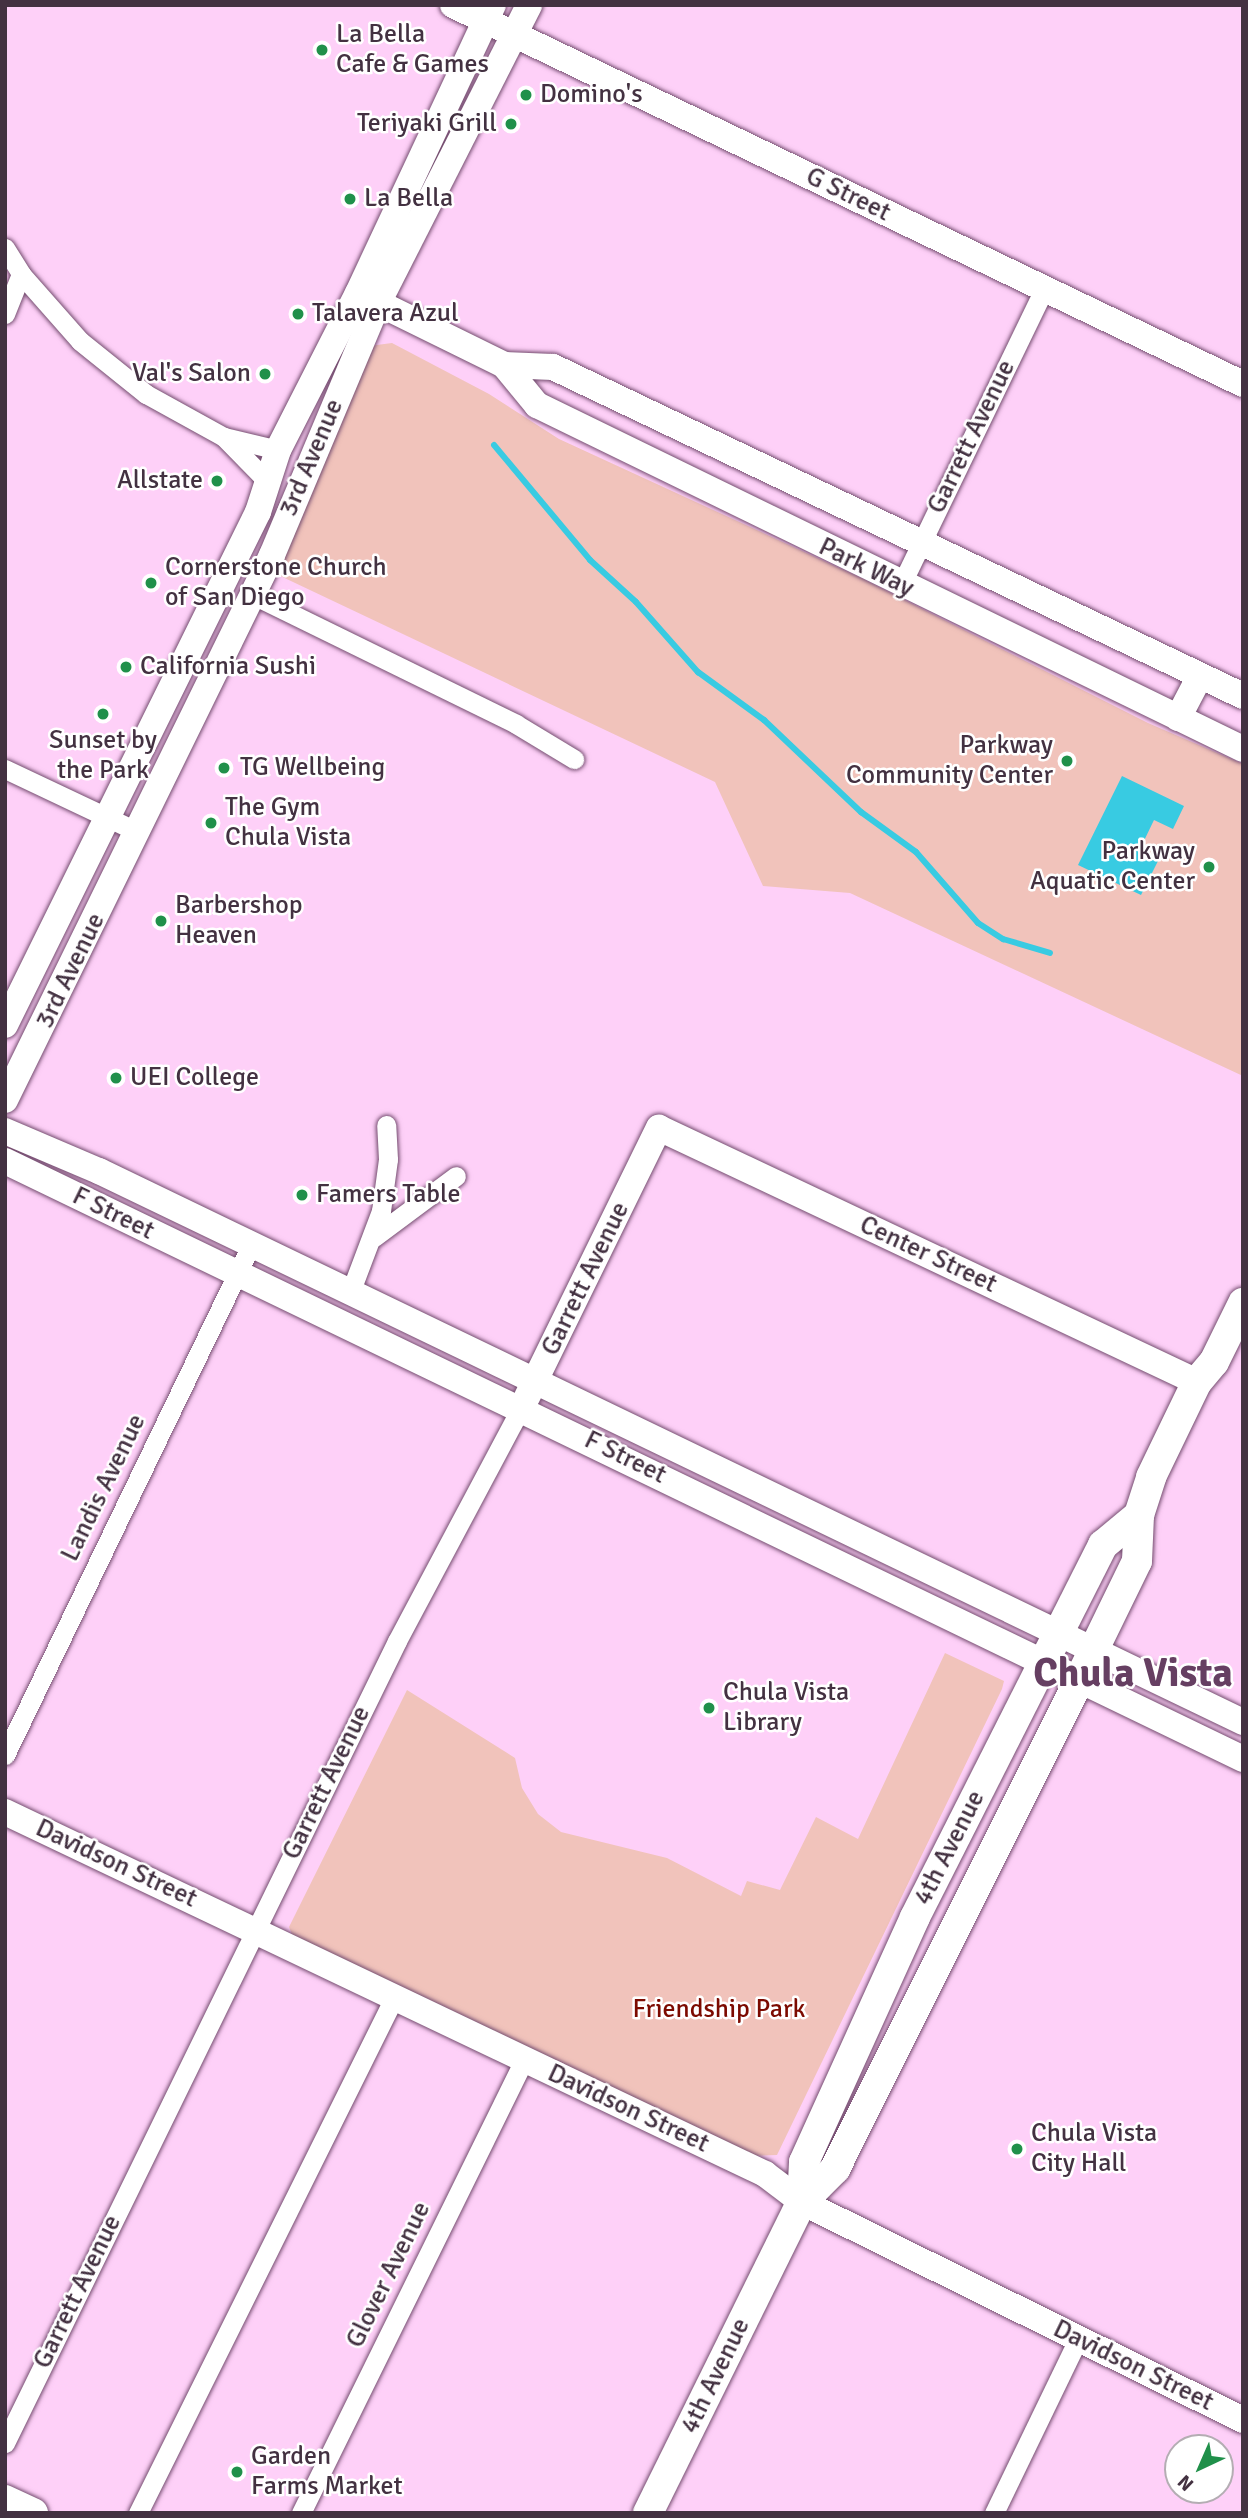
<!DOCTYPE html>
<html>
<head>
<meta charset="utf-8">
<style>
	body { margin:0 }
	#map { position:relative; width:1248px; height:2518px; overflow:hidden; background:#fed0f8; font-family:Signika,sans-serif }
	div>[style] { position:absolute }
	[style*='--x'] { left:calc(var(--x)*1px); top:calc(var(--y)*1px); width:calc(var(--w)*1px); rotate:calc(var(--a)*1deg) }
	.green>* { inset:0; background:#f1c3bb }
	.water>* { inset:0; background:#38cbe2 }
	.stream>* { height:6px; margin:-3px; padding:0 3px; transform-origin:3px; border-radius:3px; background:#38cbe2 }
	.roads { filter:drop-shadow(0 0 2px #744c6f) drop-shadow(0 0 2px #744c6f) }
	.street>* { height:19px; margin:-9.5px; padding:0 9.5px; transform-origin:9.5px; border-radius:9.5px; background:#fff }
	.secondary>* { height:26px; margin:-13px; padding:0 13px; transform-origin:13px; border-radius:13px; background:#fff }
	.primary>* { height:30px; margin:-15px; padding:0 15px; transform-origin:15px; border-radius:15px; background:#fff }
	.dots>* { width:19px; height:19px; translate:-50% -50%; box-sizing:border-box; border:4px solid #fff; border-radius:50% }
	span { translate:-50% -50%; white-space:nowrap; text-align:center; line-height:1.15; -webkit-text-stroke:5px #fff; paint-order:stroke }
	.poi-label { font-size:26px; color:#433141 }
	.left { translate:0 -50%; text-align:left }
	.right { translate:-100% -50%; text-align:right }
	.street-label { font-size:26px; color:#433141 }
	.park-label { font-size:26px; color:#7c0a00 }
	.town-label { font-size:40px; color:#663f62; font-weight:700 }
	.frame { position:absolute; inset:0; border:7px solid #433141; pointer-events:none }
	.north { position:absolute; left:1164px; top:2434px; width:70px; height:70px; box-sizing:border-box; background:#fff; border:2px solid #b4adb3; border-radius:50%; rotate:224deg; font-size:19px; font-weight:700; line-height:28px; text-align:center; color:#433141 }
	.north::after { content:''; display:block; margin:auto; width:24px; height:32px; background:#20904a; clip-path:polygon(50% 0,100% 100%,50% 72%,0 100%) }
</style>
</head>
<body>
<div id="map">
	<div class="green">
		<i style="clip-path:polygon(392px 343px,489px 394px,559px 439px,861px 578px,1148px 723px,1243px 764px,1243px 1076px,850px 893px,763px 886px,715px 782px,274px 573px,369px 346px)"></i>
		<i style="clip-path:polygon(945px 1653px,1004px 1681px,1002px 1689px,777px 2155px,749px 2156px,293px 1937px,289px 1927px,407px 1690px,515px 1758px,522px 1788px,538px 1814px,561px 1832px,667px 1858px,741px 1896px,747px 1881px,780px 1890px,816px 1817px,858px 1839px)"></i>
	</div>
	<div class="water">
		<i style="clip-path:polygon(1122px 776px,1184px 806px,1173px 829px,1154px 820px,1140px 849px,1159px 859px,1141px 895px,1078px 865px)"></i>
	</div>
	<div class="stream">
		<i style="--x:494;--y:445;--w:150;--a:50.1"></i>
		<i style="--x:590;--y:560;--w:62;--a:42.4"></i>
		<i style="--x:636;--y:602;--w:94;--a:48.5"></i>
		<i style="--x:698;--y:672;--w:82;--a:36"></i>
		<i style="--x:764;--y:720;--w:134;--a:43.5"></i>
		<i style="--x:861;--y:812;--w:68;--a:36"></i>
		<i style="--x:916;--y:852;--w:94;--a:48.9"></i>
		<i style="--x:978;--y:923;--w:30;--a:33"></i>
		<i style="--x:1003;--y:939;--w:49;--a:16.6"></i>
	</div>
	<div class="roads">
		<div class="street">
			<i style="--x:5;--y:248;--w:31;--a:58"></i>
			<i style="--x:21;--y:274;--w:89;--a:48.6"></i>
			<i style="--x:80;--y:341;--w:85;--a:38.8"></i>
			<i style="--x:146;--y:394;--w:89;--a:28.9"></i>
			<i style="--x:224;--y:437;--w:56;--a:13.5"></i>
			<i style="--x:5;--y:314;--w:43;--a:-68.2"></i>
			<i style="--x:224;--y:437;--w:54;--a:45.7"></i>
			<i style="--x:262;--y:476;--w:14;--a:65"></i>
			<i style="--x:901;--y:585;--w:329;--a:-64.2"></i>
			<i style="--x:253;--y:595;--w:293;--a:26.1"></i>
			<i style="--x:516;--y:724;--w:68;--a:31.1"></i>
			<i style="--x:5;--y:769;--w:147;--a:25.3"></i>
			<i style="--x:374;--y:1237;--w:102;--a:-36.6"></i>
			<i style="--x:350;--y:1293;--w:88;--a:-69.3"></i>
			<i style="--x:381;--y:1211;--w:52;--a:-82.3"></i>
			<i style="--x:388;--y:1159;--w:34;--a:-93"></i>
			<i style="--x:5;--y:1755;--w:566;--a:-64.25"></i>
			<i style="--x:5;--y:2443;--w:893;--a:-63.95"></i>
			<i style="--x:397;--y:1641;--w:264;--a:-62"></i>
			<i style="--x:138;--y:2513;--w:575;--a:-63.57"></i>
			<i style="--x:301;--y:2513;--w:505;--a:-63.79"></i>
			<i style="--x:994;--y:2513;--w:193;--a:-64.2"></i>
		</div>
		<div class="secondary">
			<i style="--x:453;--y:5;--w:876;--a:25.63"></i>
			<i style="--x:362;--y:295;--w:158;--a:26.2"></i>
			<i style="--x:504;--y:365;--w:49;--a:2.3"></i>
			<i style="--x:553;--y:367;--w:764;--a:25.49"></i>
			<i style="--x:504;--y:365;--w:52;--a:50.5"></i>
			<i style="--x:537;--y:405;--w:785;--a:25.98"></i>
			<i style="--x:1178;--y:718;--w:47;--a:-62.4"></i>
			<i style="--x:5;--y:1025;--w:572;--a:-63.75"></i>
			<i style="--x:258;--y:512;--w:65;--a:-72.1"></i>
			<i style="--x:278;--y:450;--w:176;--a:-63"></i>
			<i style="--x:358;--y:293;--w:318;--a:-64.9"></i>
			<i style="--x:5;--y:1100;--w:607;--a:-63.9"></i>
			<i style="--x:272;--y:555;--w:273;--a:-67.2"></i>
			<i style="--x:378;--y:303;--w:334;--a:-63.1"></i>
			<i style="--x:5;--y:1131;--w:102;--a:23.1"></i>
			<i style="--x:99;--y:1171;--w:1270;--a:25.72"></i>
			<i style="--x:5;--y:1161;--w:1375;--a:25.78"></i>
			<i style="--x:527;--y:1397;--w:300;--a:-63.9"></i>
			<i style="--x:659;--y:1128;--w:595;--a:25.27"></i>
			<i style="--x:5;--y:1812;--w:842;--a:25.47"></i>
			<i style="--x:765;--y:2174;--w:46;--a:37.1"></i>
			<i style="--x:802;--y:2202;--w:492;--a:26.3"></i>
		</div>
		<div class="primary">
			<i style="--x:802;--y:2202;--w:40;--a:-87.1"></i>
			<i style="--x:804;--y:2162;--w:269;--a:-65.6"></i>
			<i style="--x:915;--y:1917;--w:417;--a:-63.2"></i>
			<i style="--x:1103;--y:1545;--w:47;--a:-39.8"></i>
			<i style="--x:5;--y:2500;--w:31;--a:25"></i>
			<i style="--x:648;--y:2513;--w:347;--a:-63.7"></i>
			<i style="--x:802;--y:2202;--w:47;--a:-45"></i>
			<i style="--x:835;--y:2169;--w:549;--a:-63.48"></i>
			<i style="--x:1080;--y:1678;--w:130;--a:-64"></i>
			<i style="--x:1137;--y:1561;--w:46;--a:-87.5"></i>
			<i style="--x:1139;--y:1515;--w:40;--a:-72"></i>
			<i style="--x:1151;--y:1477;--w:106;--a:-64.2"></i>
			<i style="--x:1197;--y:1382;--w:26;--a:-50"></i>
			<i style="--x:1214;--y:1362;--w:66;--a:-63.8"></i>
		</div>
	</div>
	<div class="dots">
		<i style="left:322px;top:50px;background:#20904a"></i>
		<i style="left:526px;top:95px;background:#20904a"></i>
		<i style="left:511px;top:124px;background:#20904a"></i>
		<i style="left:350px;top:199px;background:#20904a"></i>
		<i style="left:298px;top:314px;background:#20904a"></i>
		<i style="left:265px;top:374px;background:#20904a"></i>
		<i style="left:217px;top:481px;background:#20904a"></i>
		<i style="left:151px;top:583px;background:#20904a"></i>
		<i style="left:126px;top:667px;background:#20904a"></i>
		<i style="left:103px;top:714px;background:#20904a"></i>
		<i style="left:1067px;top:761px;background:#20904a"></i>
		<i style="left:224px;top:768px;background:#20904a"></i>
		<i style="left:211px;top:823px;background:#20904a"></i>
		<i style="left:1209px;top:867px;background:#20904a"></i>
		<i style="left:161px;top:921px;background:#20904a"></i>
		<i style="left:116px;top:1078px;background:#20904a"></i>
		<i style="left:302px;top:1195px;background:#20904a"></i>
		<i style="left:709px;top:1708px;background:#20904a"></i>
		<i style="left:1017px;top:2149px;background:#20904a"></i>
		<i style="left:237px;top:2472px;background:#20904a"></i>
	</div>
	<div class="poi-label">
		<span class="left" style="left:336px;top:50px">La Bella<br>Cafe &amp; Games</span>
		<span class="left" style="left:540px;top:95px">Domino's</span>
		<span class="right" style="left:497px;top:124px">Teriyaki Grill</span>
		<span class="left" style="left:364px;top:199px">La Bella</span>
		<span class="left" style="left:312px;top:314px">Talavera Azul</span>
		<span class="right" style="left:251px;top:374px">Val's Salon</span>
		<span class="right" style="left:203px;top:481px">Allstate</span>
		<span class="left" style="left:165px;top:583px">Cornerstone Church<br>of San Diego</span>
		<span class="left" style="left:140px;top:667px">California Sushi</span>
		<span style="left:103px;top:756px">Sunset by<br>the Park</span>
		<span class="right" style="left:1053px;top:761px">Parkway<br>Community Center</span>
		<span class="left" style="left:240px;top:768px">TG Wellbeing</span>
		<span class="left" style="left:225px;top:823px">The Gym<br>Chula Vista</span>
		<span class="right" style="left:1195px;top:867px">Parkway<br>Aquatic Center</span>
		<span class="left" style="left:175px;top:921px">Barbershop<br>Heaven</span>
		<span class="left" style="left:130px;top:1078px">UEI College</span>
		<span class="left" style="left:316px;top:1195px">Famers Table</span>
		<span class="left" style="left:723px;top:1708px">Chula Vista<br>Library</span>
		<span class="left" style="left:1031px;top:2149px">Chula Vista<br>City Hall</span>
		<span class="left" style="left:251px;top:2472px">Garden<br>Farms Market</span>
	</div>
	<div class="street-label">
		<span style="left:848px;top:195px;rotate:26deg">G Street</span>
		<span style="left:972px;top:437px;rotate:-64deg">Garrett Avenue</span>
		<span style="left:312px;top:458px;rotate:-67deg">3rd Avenue</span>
		<span style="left:866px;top:568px;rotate:26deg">Park Way</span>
		<span style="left:71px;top:971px;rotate:-64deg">3rd Avenue</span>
		<span style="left:113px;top:1214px;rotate:26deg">F Street</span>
		<span style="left:928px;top:1255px;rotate:25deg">Center Street</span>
		<span style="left:586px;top:1279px;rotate:-64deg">Garrett Avenue</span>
		<span style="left:625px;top:1458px;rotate:26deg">F Street</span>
		<span style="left:104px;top:1488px;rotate:-64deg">Landis Avenue</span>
		<span style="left:327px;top:1783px;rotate:-64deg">Garrett Avenue</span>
		<span style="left:950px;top:1848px;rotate:-63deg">4th Avenue</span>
		<span style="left:116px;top:1864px;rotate:25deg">Davidson Street</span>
		<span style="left:628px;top:2109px;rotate:25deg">Davidson Street</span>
		<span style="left:389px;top:2275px;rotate:-64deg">Glover Avenue</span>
		<span style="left:78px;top:2292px;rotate:-64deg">Garrett Avenue</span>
		<span style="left:1133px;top:2366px;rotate:26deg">Davidson Street</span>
		<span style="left:716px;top:2376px;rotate:-64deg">4th Avenue</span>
	</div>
	<div class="park-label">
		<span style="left:719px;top:2010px">Friendship Park</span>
	</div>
	<div class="town-label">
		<span style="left:1133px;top:1673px">Chula Vista</span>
	</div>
	<div class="frame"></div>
	<div class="north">N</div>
</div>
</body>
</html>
